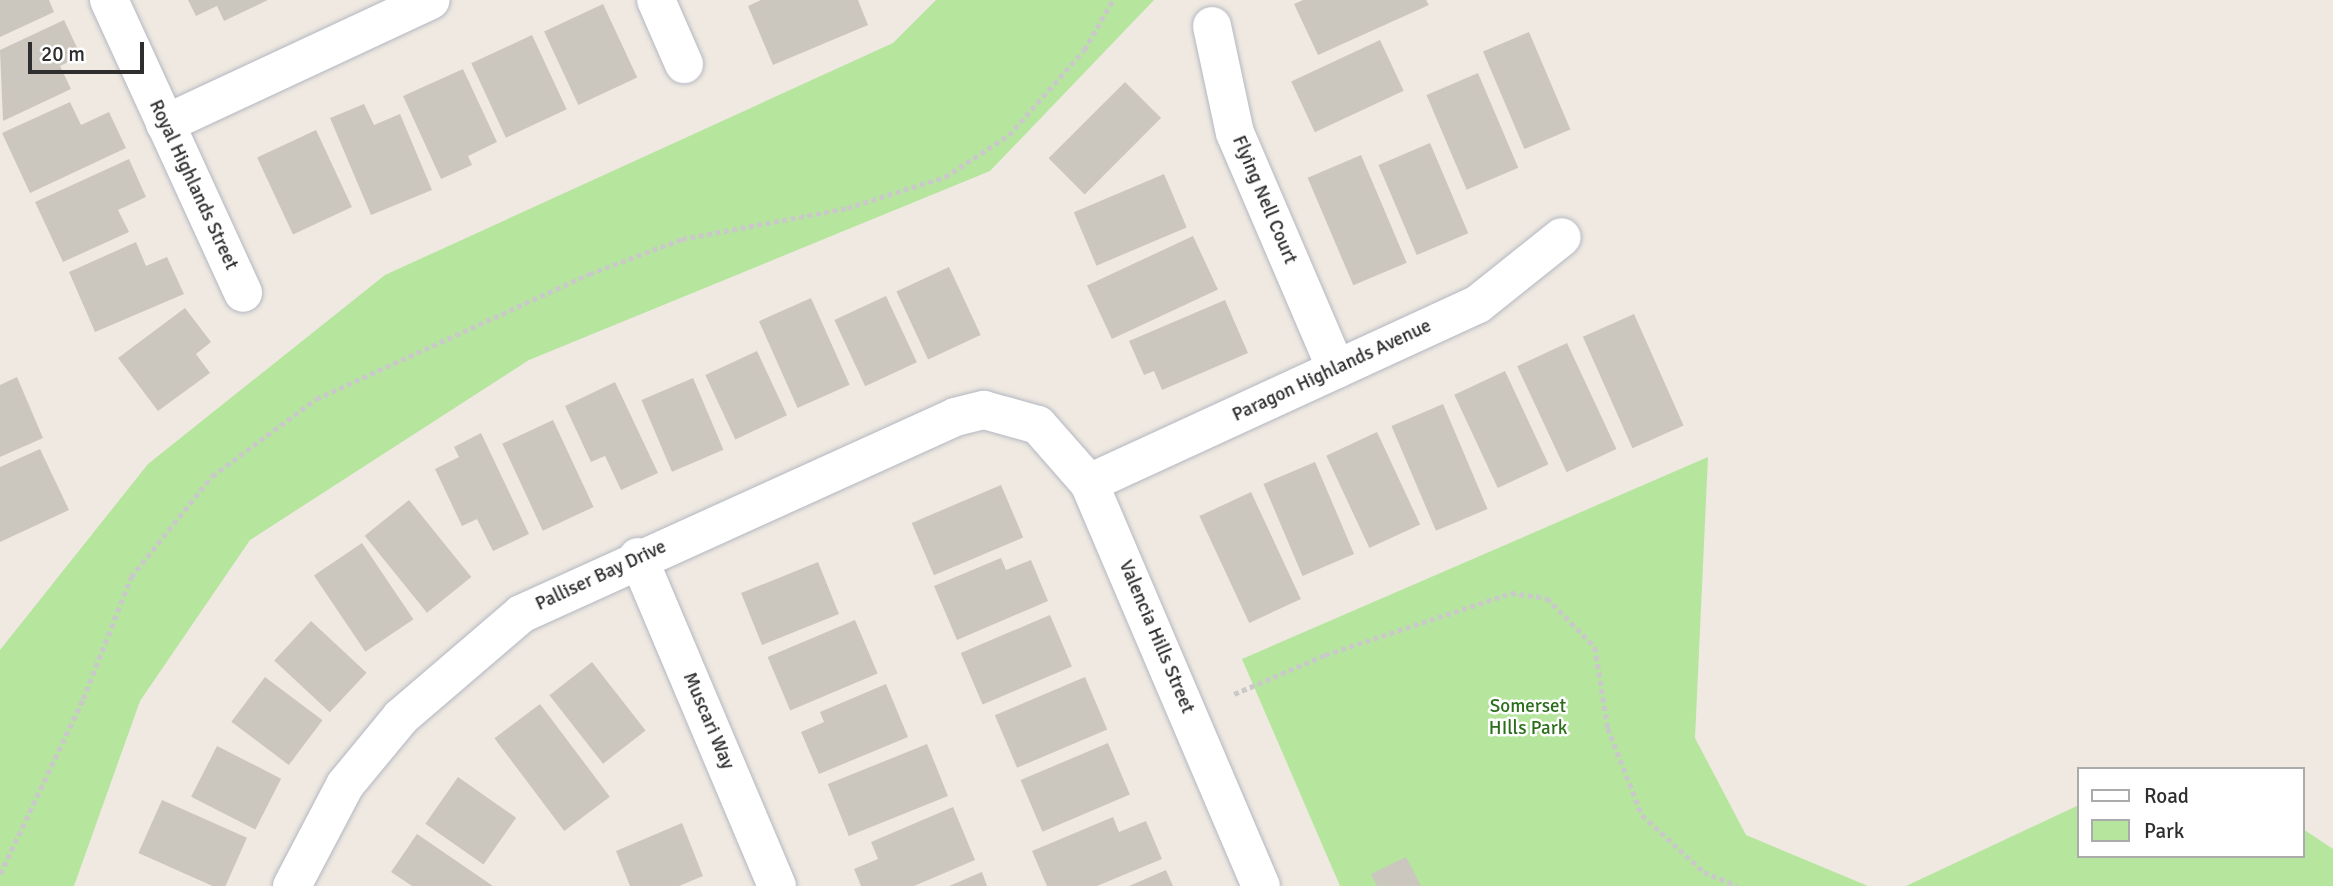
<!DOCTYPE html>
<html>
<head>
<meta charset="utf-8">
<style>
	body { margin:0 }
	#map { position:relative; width:2333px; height:886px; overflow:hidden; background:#efe9e1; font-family:Signika,sans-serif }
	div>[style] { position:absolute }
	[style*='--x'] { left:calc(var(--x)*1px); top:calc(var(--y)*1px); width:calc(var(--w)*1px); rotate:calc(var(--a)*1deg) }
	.green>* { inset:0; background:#b6e59e }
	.building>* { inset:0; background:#cbc7bf; transform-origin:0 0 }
	.path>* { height:4.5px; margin-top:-2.25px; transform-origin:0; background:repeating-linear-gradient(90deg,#c9c9c9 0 5px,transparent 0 8.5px) }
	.roads { filter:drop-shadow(0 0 2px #b4b7c1) drop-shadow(0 0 2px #b4b7c1) }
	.minor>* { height:38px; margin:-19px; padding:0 19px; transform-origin:19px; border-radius:19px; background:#fff }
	span { translate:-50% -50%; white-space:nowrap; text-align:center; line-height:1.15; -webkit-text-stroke:5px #fff; paint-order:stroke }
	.street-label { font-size:19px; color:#2e2e2e }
	.park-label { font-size:19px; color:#2c6e1b }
	.legend { position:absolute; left:2077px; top:767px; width:228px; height:91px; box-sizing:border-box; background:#fff; border:2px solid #ababab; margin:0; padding:9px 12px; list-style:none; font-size:21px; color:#2e2e2e }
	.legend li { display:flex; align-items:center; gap:14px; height:35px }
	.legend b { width:35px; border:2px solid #ababab }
	.scale { position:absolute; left:28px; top:42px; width:116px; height:32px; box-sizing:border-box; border:4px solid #2e2e2e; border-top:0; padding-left:9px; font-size:21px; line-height:24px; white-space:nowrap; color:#2e2e2e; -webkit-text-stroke:5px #fff; paint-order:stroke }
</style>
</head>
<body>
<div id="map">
	<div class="green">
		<i style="clip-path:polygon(936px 0,1154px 0,990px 171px,529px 360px,250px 540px,140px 701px,74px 886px,0 886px,0 650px,148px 464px,385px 275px,893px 43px)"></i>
		<i style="clip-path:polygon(1708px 457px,1695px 738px,1746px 835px,1868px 886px,1340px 886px,1242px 659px)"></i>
		<i style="clip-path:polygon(2079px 805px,2079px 856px,2303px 856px,2303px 829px,2333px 849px,2333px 886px,1906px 886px)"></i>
	</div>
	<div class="building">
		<i style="clip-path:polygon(0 0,49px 0,54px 12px,0 37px)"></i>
		<i style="clip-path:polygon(188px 0,268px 0,224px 21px,217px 6px,196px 16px)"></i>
		<i style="clip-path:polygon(761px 0,858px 0,868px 25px,773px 65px,748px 6px)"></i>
		<i style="clip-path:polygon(1303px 0,1426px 0,1429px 5px,1318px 55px,1294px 4px)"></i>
		<i style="left:603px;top:4px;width:81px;height:65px;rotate:65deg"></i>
		<i style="clip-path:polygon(64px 20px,81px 56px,60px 66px,71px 89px,3px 121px,0 50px)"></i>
		<i style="left:1529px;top:32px;width:106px;height:50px;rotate:67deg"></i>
		<i style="left:532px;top:35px;width:82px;height:67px;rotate:65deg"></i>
		<i style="left:1380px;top:40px;width:56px;height:98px;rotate:65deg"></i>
		<i style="clip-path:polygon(463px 69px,497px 142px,468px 156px,472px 165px,441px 179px,403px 96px)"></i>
		<i style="left:1478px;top:73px;width:103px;height:56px;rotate:67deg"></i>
		<i style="left:1125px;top:82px;width:51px;height:108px;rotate:45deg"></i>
		<i style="clip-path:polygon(70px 102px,81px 125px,109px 112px,126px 148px,30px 193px,2px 133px)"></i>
		<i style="clip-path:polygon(364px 104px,374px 125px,400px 114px,432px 190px,371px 215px,330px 118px)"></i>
		<i style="left:316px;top:130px;width:85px;height:65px;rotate:65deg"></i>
		<i style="left:1430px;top:143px;width:98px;height:56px;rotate:67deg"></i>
		<i style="left:1361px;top:155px;width:117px;height:58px;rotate:67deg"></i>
		<i style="clip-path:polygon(129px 159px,146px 197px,118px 210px,129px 232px,63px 262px,35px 202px)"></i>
		<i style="left:1164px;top:174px;width:58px;height:98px;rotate:67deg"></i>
		<i style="left:1193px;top:236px;width:59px;height:117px;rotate:65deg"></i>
		<i style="clip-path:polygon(136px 242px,146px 266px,167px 257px,184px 294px,95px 332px,69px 272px)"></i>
		<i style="left:949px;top:267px;width:75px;height:58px;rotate:65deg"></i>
		<i style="left:886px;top:296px;width:73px;height:57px;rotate:65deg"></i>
		<i style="left:811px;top:298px;width:95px;height:57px;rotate:66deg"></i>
		<i style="clip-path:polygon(1225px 300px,1248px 353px,1162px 390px,1154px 371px,1144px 375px,1129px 341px)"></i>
		<i style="clip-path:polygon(185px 308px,211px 342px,196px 354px,210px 373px,158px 411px,118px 358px)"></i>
		<i style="left:1634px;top:314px;width:122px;height:56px;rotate:66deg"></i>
		<i style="left:1567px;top:343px;width:117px;height:55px;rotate:65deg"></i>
		<i style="left:757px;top:351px;width:71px;height:57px;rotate:65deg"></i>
		<i style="left:1505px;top:371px;width:103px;height:56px;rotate:65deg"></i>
		<i style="clip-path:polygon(17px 377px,43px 438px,0 457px,0 385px)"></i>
		<i style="left:693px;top:378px;width:78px;height:56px;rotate:67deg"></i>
		<i style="clip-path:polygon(615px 382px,658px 473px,621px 490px,605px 456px,591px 462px,565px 406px)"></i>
		<i style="left:1443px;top:404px;width:114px;height:56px;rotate:67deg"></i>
		<i style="left:553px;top:420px;width:96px;height:56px;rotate:65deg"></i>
		<i style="left:1377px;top:432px;width:102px;height:56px;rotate:65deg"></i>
		<i style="clip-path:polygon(481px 433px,529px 534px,493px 551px,477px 519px,462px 526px,435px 469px,459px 457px,454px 447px)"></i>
		<i style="clip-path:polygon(40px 449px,69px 510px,0 542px,0 467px)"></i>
		<i style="left:1315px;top:462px;width:100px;height:56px;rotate:67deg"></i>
		<i style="left:1001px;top:485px;width:57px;height:97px;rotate:67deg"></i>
		<i style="left:1251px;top:492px;width:118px;height:57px;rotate:65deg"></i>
		<i style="left:409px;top:500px;width:99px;height:57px;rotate:51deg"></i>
		<i style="left:362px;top:543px;width:92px;height:58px;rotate:56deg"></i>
		<i style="clip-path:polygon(1001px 558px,1006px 570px,1031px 560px,1048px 601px,957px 640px,934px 586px)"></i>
		<i style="left:818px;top:562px;width:56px;height:83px;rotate:68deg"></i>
		<i style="left:1050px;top:615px;width:56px;height:97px;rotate:67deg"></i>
		<i style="left:855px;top:620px;width:58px;height:95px;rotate:67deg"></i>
		<i style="left:311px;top:621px;width:76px;height:54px;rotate:43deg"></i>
		<i style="left:592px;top:662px;width:87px;height:54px;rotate:52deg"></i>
		<i style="left:265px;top:677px;width:72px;height:56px;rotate:37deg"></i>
		<i style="left:1085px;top:677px;width:57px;height:98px;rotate:67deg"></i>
		<i style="clip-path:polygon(886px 684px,908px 737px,819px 774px,801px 732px,824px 722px,820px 712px)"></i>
		<i style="left:540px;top:704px;width:116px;height:57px;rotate:53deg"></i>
		<i style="left:1108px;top:743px;width:56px;height:95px;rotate:67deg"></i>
		<i style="left:927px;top:744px;width:56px;height:107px;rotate:68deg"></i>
		<i style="left:217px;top:746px;width:72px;height:57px;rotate:27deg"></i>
		<i style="left:458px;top:777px;width:71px;height:57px;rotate:35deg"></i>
		<i style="left:162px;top:800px;width:93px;height:58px;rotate:24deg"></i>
		<i style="clip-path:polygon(953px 807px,975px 860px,914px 886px,861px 886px,854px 869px,878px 859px,871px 842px)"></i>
		<i style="clip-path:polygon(1113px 817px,1119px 832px,1146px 821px,1162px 859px,1097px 886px,1047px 886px,1032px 851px)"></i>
		<i style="clip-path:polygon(682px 823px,703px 876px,679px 886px,630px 886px,616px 851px)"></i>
		<i style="clip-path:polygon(417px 834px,493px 886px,412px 886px,391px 872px)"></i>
		<i style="clip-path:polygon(1406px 857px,1421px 886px,1377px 886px,1371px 874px)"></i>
		<i style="clip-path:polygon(1166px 870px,1173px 886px,1129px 886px)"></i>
		<i style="clip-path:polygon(982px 872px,987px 886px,949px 886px)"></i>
	</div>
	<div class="path">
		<i style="--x:1234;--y:694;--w:99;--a:-23.2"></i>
		<i style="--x:1325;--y:655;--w:196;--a:-18.4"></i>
		<i style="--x:1511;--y:593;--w:36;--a:8"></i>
		<i style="--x:1547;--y:598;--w:69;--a:45.6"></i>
		<i style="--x:1595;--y:647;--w:82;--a:80.9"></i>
		<i style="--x:1608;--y:728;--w:93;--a:68.7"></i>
		<i style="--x:1642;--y:815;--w:84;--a:42.6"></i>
		<i style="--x:1704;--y:872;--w:36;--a:23"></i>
		<i style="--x:0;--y:874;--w:194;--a:-64.6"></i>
		<i style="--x:83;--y:699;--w:131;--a:-68.5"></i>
		<i style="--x:131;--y:577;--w:129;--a:-51.3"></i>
		<i style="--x:212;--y:476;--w:129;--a:-36.5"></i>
		<i style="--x:316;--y:399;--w:300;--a:-24.6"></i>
		<i style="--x:589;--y:274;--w:99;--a:-20.6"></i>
		<i style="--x:682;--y:239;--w:168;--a:-10.6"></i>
		<i style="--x:847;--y:208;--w:103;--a:-17.6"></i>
		<i style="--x:945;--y:177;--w:77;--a:-33.3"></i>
		<i style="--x:1009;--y:135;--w:113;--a:-48.6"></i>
		<i style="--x:1084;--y:50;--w:58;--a:-59.9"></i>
	</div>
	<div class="roads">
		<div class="minor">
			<i style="--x:109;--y:0;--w:322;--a:65.4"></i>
			<i style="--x:656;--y:0;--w:70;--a:66.4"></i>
			<i style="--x:1212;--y:26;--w:109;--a:77.9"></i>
			<i style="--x:1235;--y:133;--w:257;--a:66.8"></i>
			<i style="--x:165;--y:124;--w:293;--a:-25"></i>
			<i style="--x:1089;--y:483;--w:428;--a:-24.7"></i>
			<i style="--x:1478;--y:304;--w:107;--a:-38.6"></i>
			<i style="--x:638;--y:557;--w:357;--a:67.1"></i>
			<i style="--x:292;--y:886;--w:114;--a:-62.3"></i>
			<i style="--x:345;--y:785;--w:88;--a:-50.5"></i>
			<i style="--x:401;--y:717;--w:158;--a:-40.6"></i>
			<i style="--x:521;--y:614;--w:477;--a:-24.4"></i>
			<i style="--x:955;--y:417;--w:30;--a:-14"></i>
			<i style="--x:984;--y:410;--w:56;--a:15.5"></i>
			<i style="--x:1038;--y:425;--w:77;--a:48.7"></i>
			<i style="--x:1089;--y:483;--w:438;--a:66.9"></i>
		</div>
	</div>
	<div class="street-label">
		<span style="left:193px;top:185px;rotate:65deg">Royal Highlands Street</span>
		<span style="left:1264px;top:200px;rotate:67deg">Flying Nell Court</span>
		<span style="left:1332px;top:371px;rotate:-25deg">Paragon Highlands Avenue</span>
		<span style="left:601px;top:576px;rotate:-25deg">Palliser Bay Drive</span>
		<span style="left:1156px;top:637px;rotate:67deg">Valencia Hills Street</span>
		<span style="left:708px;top:721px;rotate:67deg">Muscari Way</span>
	</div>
	<div class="park-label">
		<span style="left:1528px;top:718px">Somerset<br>HIlls Park</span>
	</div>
	<ul class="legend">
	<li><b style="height:9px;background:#fff"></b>Road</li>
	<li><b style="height:19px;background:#b6e59e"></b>Park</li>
	</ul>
	<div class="scale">20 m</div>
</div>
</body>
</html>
